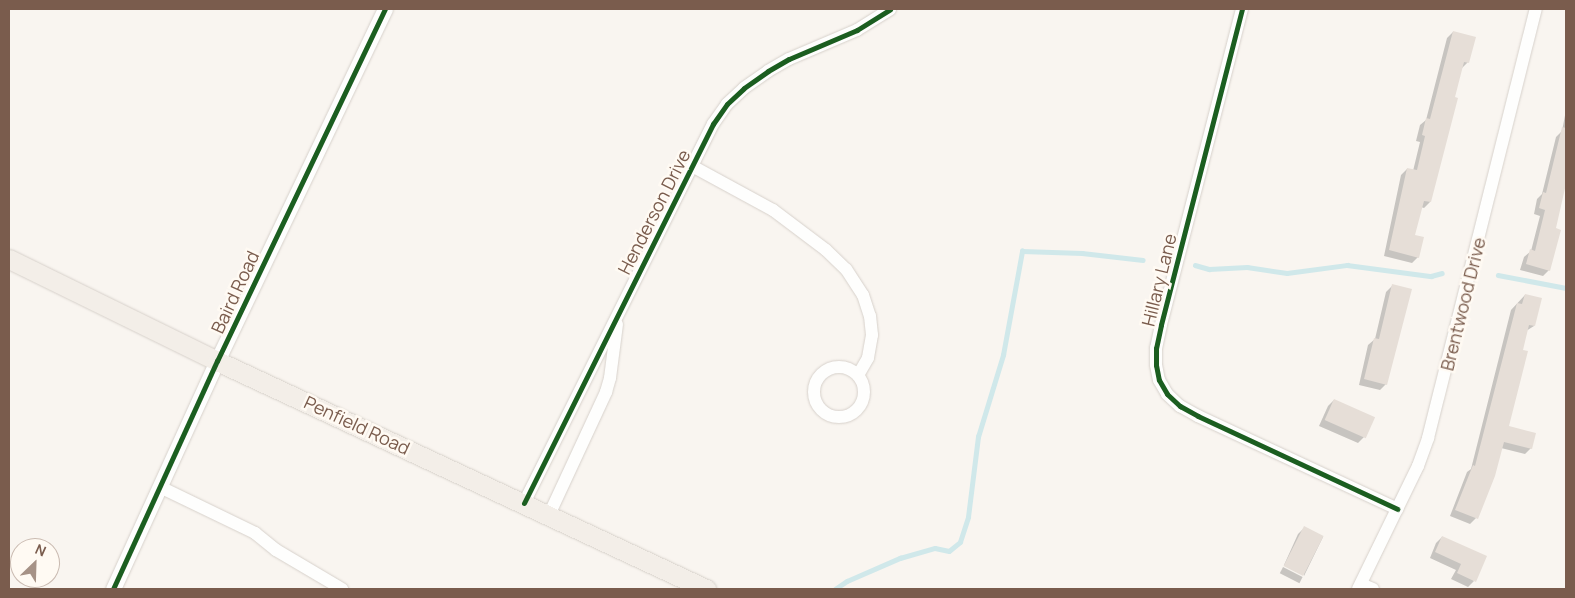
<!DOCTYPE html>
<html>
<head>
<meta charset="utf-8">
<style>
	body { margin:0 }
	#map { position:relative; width:1575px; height:598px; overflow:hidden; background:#f9f5f0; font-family:Manrope,sans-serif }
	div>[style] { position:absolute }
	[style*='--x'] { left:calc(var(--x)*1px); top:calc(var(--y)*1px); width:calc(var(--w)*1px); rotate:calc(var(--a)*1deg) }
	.shadow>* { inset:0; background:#0003; transform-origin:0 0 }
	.stream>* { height:4.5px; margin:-2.25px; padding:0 2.25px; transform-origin:2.25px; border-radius:2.25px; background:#d0e8ea }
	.building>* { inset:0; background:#e6ded7; transform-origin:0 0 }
	.roads { filter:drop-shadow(0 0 1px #d7d1cb) drop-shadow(0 0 1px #d7d1cb) }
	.minor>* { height:12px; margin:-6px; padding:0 6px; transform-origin:6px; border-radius:6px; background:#fefefd }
	.minor>.ring { margin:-6px; padding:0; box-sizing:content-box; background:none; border:12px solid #fefefd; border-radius:50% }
	.tertiary>* { height:15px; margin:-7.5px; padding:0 7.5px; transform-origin:7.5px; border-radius:7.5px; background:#fefefd }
	.primary>* { height:19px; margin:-9.5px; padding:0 9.5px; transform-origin:9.5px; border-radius:9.5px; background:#f3eee8 }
	.cycleway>* { height:5px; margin:-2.5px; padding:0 2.5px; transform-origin:2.5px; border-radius:2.5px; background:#1b5e20 }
	span { translate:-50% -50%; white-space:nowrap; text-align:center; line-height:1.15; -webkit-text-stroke:5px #fffaf3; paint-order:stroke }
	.street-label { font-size:18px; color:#7a5c4d }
	.frame { position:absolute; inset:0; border:10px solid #7a5c4d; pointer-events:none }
	.north { position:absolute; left:10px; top:538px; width:50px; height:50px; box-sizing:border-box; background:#fffaf3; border:1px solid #cabbb1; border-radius:50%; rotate:24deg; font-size:14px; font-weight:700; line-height:20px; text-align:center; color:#7a5c4d }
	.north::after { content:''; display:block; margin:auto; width:18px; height:22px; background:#a69286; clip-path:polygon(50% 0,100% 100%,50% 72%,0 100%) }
</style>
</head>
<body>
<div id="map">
	<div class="shadow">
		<i style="clip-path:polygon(1453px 32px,1468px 62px,1461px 69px,1430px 202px,1424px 208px,1421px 207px,1414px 236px,1418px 257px,1412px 263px,1384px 256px,1401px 175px,1407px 169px,1413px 171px,1420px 142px,1416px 141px,1420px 125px,1426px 120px,1447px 38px)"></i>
		<i style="clip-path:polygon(1566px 110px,1566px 179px,1554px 229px,1549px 270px,1543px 276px,1520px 270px,1524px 257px,1531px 251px,1540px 216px,1534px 214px,1537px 199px,1542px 194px,1556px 137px,1562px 131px)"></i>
		<i style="clip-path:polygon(1392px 286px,1386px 384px,1380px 390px,1359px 385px,1368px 345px,1375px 339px,1386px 292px)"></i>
		<i style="clip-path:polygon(1525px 295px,1534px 326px,1526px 331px,1507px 427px,1531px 448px,1525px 454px,1501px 448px,1476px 518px,1470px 524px,1450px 516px,1467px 472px,1471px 469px,1511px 310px)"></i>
		<i style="clip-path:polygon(1334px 400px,1364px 437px,1358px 443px,1319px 426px,1328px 406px)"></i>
		<i style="clip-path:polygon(1304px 528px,1323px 537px,1304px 576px,1304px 574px,1284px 565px,1298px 534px)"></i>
		<i style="clip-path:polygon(1442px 537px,1474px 581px,1468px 587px,1451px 579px,1456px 570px,1430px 558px,1436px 543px)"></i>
		<i style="left:1283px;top:567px;width:22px;height:7px;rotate:27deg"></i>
	</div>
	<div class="stream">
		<i style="--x:1195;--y:265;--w:15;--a:16"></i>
		<i style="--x:1209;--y:269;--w:38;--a:-3"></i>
		<i style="--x:1247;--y:267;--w:40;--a:8.5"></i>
		<i style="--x:1287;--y:273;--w:61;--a:-7.6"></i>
		<i style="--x:1347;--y:265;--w:85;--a:7.5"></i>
		<i style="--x:1431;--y:276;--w:11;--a:-15"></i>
		<i style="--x:1498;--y:275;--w:69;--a:10.8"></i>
		<i style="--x:835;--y:589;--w:14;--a:-34"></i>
		<i style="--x:847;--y:581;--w:58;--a:-23.5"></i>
		<i style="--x:900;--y:558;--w:36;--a:-16"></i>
		<i style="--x:935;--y:548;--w:14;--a:12"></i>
		<i style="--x:949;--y:551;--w:14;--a:-39"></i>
		<i style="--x:960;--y:542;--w:26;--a:-72"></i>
		<i style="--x:968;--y:517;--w:81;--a:-82.9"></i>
		<i style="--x:978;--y:437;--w:86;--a:-73"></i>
		<i style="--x:1003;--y:355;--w:106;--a:-79.6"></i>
		<i style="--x:1022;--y:251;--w:60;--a:1.9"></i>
		<i style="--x:1082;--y:253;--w:61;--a:6.5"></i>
	</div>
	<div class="building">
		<i style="clip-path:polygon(1453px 31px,1476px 37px,1469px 63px,1464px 62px,1455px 97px,1458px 98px,1431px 202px,1424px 201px,1415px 235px,1424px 237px,1419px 258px,1389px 250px,1407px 168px,1417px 170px,1425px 136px,1422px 135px,1426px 118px,1430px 119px)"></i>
		<i style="clip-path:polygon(1562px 127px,1566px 128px,1566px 184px,1556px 228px,1561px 230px,1550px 271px,1526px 264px,1530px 249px,1535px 251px,1545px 210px,1539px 208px,1543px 192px,1546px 193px)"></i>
		<i style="clip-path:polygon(1392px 284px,1412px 289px,1387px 385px,1364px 379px,1374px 338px,1379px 339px)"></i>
		<i style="clip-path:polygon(1525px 294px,1542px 298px,1535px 326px,1529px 325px,1523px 350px,1528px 351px,1509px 426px,1536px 433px,1532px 449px,1504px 442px,1495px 476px,1478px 519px,1455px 510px,1473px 465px,1475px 466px,1517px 303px,1522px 304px)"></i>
		<i style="left:1334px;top:399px;width:45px;height:23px;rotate:24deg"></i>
		<i style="left:1304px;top:526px;width:22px;height:45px;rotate:27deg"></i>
		<i style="clip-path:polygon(1442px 536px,1487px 556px,1476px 582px,1457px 573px,1461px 564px,1435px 552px)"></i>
	</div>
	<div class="roads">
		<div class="minor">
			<i style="--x:1242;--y:9;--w:326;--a:104.4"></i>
			<i style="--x:1161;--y:325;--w:24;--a:102"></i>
			<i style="--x:1156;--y:348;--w:17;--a:90"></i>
			<i style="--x:1156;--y:365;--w:15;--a:79"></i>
			<i style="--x:1159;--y:380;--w:16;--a:60"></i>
			<i style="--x:1167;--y:394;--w:18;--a:43"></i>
			<i style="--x:1180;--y:406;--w:21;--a:29"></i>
			<i style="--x:1198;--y:416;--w:220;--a:25"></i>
			<i style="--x:692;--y:166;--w:92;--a:28.5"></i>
			<i style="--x:773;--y:210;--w:66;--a:37"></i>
			<i style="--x:826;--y:250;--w:28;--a:44"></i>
			<i style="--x:846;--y:269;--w:31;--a:57"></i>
			<i style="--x:863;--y:295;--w:22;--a:72"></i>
			<i style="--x:870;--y:316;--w:19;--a:84"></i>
			<i style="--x:872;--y:335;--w:23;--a:100"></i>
			<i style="--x:868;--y:358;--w:20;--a:120"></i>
			<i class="ring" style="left:814px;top:367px;width:38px;height:38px"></i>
			<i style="--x:160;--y:487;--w:106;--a:25.8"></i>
			<i style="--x:255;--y:533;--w:27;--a:39"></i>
			<i style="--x:276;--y:550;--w:77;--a:30.6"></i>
			<i style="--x:524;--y:503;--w:424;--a:-63.5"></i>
			<i style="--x:713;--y:124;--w:24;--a:-55"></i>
			<i style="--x:727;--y:104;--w:23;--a:-43"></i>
			<i style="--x:744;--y:88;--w:29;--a:-35"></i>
			<i style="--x:768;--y:71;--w:24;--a:-30"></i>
			<i style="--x:789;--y:59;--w:74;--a:-23.1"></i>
			<i style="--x:857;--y:30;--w:39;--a:-32"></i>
			<i style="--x:549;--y:515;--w:136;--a:-65.1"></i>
			<i style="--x:606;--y:392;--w:15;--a:-74"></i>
			<i style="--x:610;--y:378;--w:54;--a:-82.6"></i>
			<i style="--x:1361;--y:584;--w:13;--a:23"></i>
			<i style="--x:1358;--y:589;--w:137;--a:-64"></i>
			<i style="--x:1418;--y:466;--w:30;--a:-70"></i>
			<i style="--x:1428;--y:438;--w:442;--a:-75.9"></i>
		</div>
		<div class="tertiary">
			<i style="--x:113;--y:589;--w:251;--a:-65.5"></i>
			<i style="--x:217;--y:361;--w:390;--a:-64.5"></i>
		</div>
		<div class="primary">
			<i style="--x:9;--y:259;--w:232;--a:26.1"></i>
			<i style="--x:217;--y:361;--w:540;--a:25"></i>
		</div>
	</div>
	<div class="cycleway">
		<i style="--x:1242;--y:9;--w:326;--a:104.4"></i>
		<i style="--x:1161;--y:325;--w:24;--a:102"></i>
		<i style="--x:1156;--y:348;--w:17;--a:90"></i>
		<i style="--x:1156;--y:365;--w:15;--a:79"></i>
		<i style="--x:1159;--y:380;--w:16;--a:60"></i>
		<i style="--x:1167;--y:394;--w:18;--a:43"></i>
		<i style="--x:1180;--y:406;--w:21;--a:29"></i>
		<i style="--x:1198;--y:416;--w:220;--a:25"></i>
		<i style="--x:524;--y:503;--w:424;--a:-63.5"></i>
		<i style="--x:713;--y:124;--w:24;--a:-55"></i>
		<i style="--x:727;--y:104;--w:23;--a:-43"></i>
		<i style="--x:744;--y:88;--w:29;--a:-35"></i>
		<i style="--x:768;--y:71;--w:24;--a:-30"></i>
		<i style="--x:789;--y:59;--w:74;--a:-23.1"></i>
		<i style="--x:857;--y:30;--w:39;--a:-32"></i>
		<i style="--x:113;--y:589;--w:251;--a:-65.5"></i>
		<i style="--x:217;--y:361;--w:390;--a:-64.5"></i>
	</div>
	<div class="street-label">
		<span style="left:654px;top:212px;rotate:-63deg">Henderson Drive</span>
		<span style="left:1159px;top:280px;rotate:-76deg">Hillary Lane</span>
		<span style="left:235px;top:292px;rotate:-65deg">Baird Road</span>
		<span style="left:1463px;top:304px;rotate:-76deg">Brentwood Drive</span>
		<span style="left:357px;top:425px;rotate:25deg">Penfield Road</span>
	</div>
	<div class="frame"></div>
	<div class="north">N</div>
</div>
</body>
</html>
